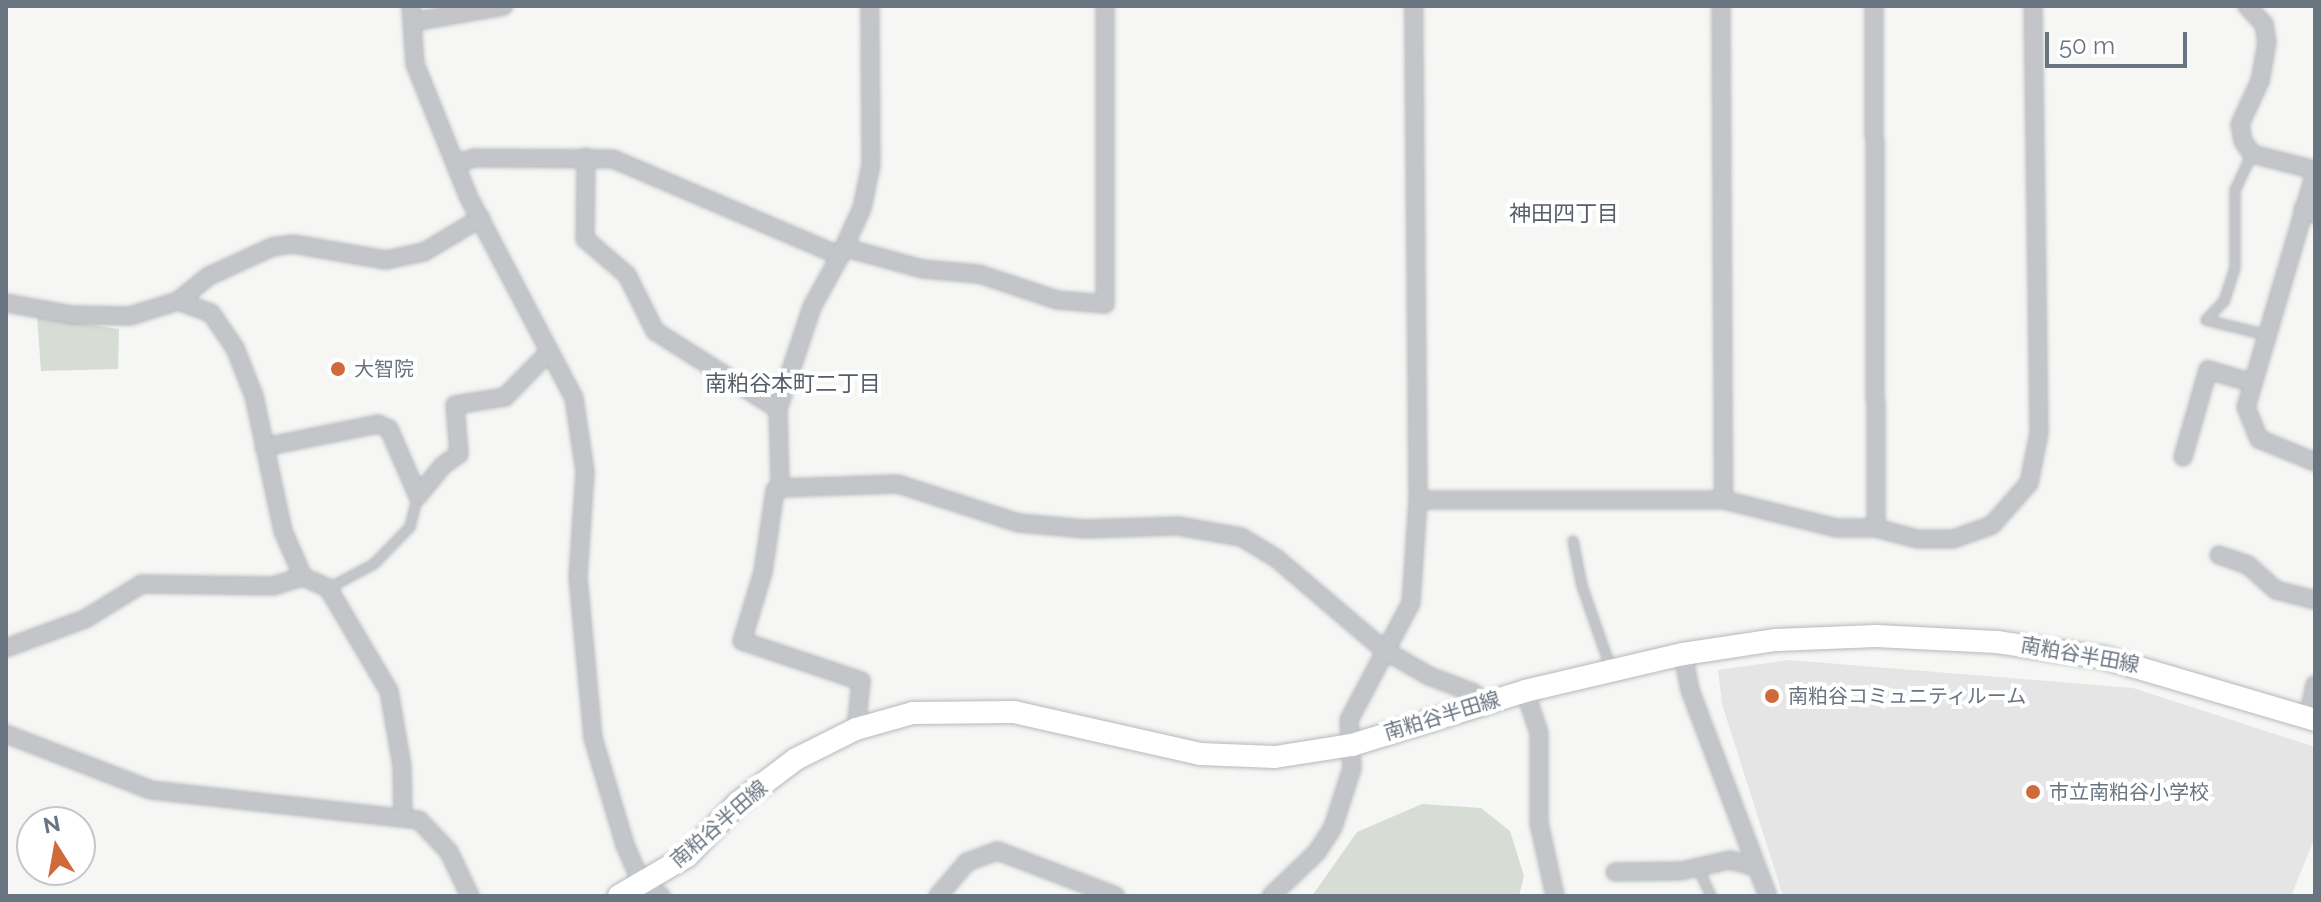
<!DOCTYPE html>
<html>
<head>
<meta charset="utf-8">
<style>
	body { margin:0 }
	#map { position:relative; width:2321px; height:902px; overflow:hidden; background:#f6f6f4; font-family:Raleway,"Noto Sans JP",sans-serif }
	div>[style] { position:absolute }
	[style*='--x'] { left:calc(var(--x)*1px); top:calc(var(--y)*1px); width:calc(var(--w)*1px); rotate:calc(var(--a)*1deg) }
	.built>* { inset:0; background:#e4e5e4 }
	.green>* { inset:0; background:#d7ddd5 }
	.roads { filter:drop-shadow(0 0 2px #b5b9bd) drop-shadow(0 0 2px #b5b9bd) }
	.service>* { height:8px; margin:-4px; padding:0 4px; transform-origin:4px; border-radius:4px; background:#c3c5c8 }
	.minor>* { height:16px; margin:-8px; padding:0 8px; transform-origin:8px; border-radius:8px; background:#c3c5c8 }
	.tertiary>* { height:18px; margin:-9px; padding:0 9px; transform-origin:9px; border-radius:9px; background:#c3c5c8 }
	.secondary>* { height:22px; margin:-11px; padding:0 11px; transform-origin:11px; border-radius:11px; background:#fff }
	.dots>* { width:22px; height:22px; translate:-50% -50%; box-sizing:border-box; border:4px solid #fff; border-radius:50% }
	span { translate:-50% -50%; white-space:nowrap; text-align:center; line-height:1.15; -webkit-text-stroke:8px #fff; paint-order:stroke }
	.poi-label { font-size:20px; color:#697481 }
	.left { translate:0 -50%; text-align:left }
	.street-label { font-size:20px; color:#697481 }
	.neighbourhood-label { font-size:22px; color:#565e67 }
	.frame { position:absolute; inset:0; border:8px solid #697481; pointer-events:none }
	.north { position:absolute; left:16px; top:806px; width:80px; height:80px; box-sizing:border-box; background:#fff; border:2px solid #c3c7cd; border-radius:50%; rotate:349deg; font-size:22px; font-weight:700; line-height:32px; text-align:center; color:#697481 }
	.north::after { content:''; display:block; margin:auto; width:28px; height:36px; background:#d06a3a; clip-path:polygon(50% 0,100% 100%,50% 72%,0 100%) }
	.scale { position:absolute; left:2045px; top:32px; width:142px; height:36px; box-sizing:border-box; border:4px solid #697481; border-top:0; padding-left:10px; font-size:24px; line-height:28px; white-space:nowrap; color:#697481; -webkit-text-stroke:6px #fff; paint-order:stroke }
</style>
</head>
<body>
<div id="map">
	<div class="built">
		<i style="clip-path:polygon(1789px 660px,2133px 688px,2315px 747px,2315px 837px,2291px 896px,1783px 896px,1722px 704px,1718px 670px)"></i>
	</div>
	<div class="green">
		<i style="clip-path:polygon(37px 316px,119px 329px,118px 369px,41px 371px)"></i>
		<i style="clip-path:polygon(1422px 804px,1481px 808px,1510px 831px,1524px 876px,1519px 896px,1312px 896px,1357px 832px)"></i>
	</div>
	<div class="roads">
		<div class="service">
			<i style="--x:2252;--y:154;--w:40;--a:115"></i>
			<i style="--x:2235;--y:190;--w:78;--a:90"></i>
			<i style="--x:2235;--y:268;--w:35;--a:108"></i>
			<i style="--x:2224;--y:301;--w:26;--a:133"></i>
			<i style="--x:2206;--y:320;--w:63;--a:13.8"></i>
			<i style="--x:1573;--y:541;--w:46;--a:78.7"></i>
			<i style="--x:1582;--y:586;--w:88;--a:70.7"></i>
			<i style="--x:329;--y:588;--w:51;--a:-28.1"></i>
			<i style="--x:374;--y:564;--w:52;--a:-45.8"></i>
			<i style="--x:410;--y:527;--w:32;--a:-76"></i>
			<i style="--x:1698;--y:868;--w:31;--a:65"></i>
		</div>
		<div class="minor">
			<i style="--x:411;--y:6;--w:58;--a:86.1"></i>
			<i style="--x:415;--y:64;--w:144;--a:68.1"></i>
			<i style="--x:469;--y:198;--w:226;--a:62.3"></i>
			<i style="--x:574;--y:398;--w:75;--a:81.5"></i>
			<i style="--x:585;--y:472;--w:105;--a:93.8"></i>
			<i style="--x:578;--y:577;--w:162;--a:84.7"></i>
			<i style="--x:593;--y:738;--w:112;--a:73.3"></i>
			<i style="--x:625;--y:845;--w:45;--a:66.3"></i>
			<i style="--x:643;--y:886;--w:21;--a:29"></i>
			<i style="--x:1721;--y:6;--w:494;--a:89.7"></i>
			<i style="--x:1874;--y:6;--w:522;--a:89.78"></i>
			<i style="--x:2247;--y:6;--w:25;--a:47"></i>
			<i style="--x:2264;--y:24;--w:18;--a:81"></i>
			<i style="--x:2267;--y:42;--w:40;--a:100"></i>
			<i style="--x:2260;--y:81;--w:47;--a:114.9"></i>
			<i style="--x:2240;--y:124;--w:17;--a:80"></i>
			<i style="--x:2243;--y:141;--w:16;--a:55"></i>
			<i style="--x:2252;--y:154;--w:65;--a:14.3"></i>
			<i style="--x:412;--y:22;--w:93;--a:-9.9"></i>
			<i style="--x:586;--y:157;--w:82;--a:90.7"></i>
			<i style="--x:585;--y:239;--w:55;--a:40.6"></i>
			<i style="--x:627;--y:275;--w:63;--a:63.4"></i>
			<i style="--x:655;--y:331;--w:146;--a:32.4"></i>
			<i style="--x:778;--y:409;--w:79;--a:88.5"></i>
			<i style="--x:780;--y:488;--w:5;--a:158"></i>
			<i style="--x:775;--y:490;--w:83;--a:98.3"></i>
			<i style="--x:763;--y:572;--w:72;--a:106.9"></i>
			<i style="--x:742;--y:641;--w:126;--a:18.6"></i>
			<i style="--x:861;--y:681;--w:48;--a:95.9"></i>
			<i style="--x:457;--y:163;--w:19;--a:-16"></i>
			<i style="--x:475;--y:158;--w:138;--a:0.4"></i>
			<i style="--x:613;--y:159;--w:247;--a:23.1"></i>
			<i style="--x:840;--y:256;--w:53;--a:-65.4"></i>
			<i style="--x:862;--y:208;--w:44;--a:-78.2"></i>
			<i style="--x:871;--y:165;--w:159;--a:-90.4"></i>
			<i style="--x:2315;--y:173;--w:244;--a:106.4"></i>
			<i style="--x:2246;--y:407;--w:35;--a:68"></i>
			<i style="--x:2259;--y:439;--w:61;--a:22.3"></i>
			<i style="--x:846;--y:248;--w:80;--a:15.3"></i>
			<i style="--x:923;--y:269;--w:56;--a:5.1"></i>
			<i style="--x:979;--y:274;--w:82;--a:18.4"></i>
			<i style="--x:1057;--y:300;--w:48;--a:4.8"></i>
			<i style="--x:1105;--y:304;--w:298;--a:-90"></i>
			<i style="--x:178;--y:301;--w:40;--a:-39"></i>
			<i style="--x:209;--y:276;--w:69;--a:-24.7"></i>
			<i style="--x:272;--y:247;--w:21;--a:-8"></i>
			<i style="--x:293;--y:244;--w:94;--a:9.8"></i>
			<i style="--x:386;--y:260;--w:39;--a:-12"></i>
			<i style="--x:424;--y:252;--w:66;--a:-30.8"></i>
			<i style="--x:6;--y:303;--w:68;--a:10.2"></i>
			<i style="--x:73;--y:315;--w:57;--a:1"></i>
			<i style="--x:130;--y:316;--w:50;--a:-17.4"></i>
			<i style="--x:178;--y:301;--w:35;--a:20"></i>
			<i style="--x:211;--y:313;--w:42;--a:55.6"></i>
			<i style="--x:235;--y:348;--w:52;--a:68.4"></i>
			<i style="--x:254;--y:396;--w:138;--a:77.9"></i>
			<i style="--x:283;--y:531;--w:50;--a:66.5"></i>
			<i style="--x:778;--y:409;--w:108;--a:-71.6"></i>
			<i style="--x:812;--y:307;--w:58;--a:-61.2"></i>
			<i style="--x:264;--y:447;--w:116;--a:-11.4"></i>
			<i style="--x:378;--y:424;--w:12;--a:24"></i>
			<i style="--x:389;--y:429;--w:73;--a:66.6"></i>
			<i style="--x:418;--y:496;--w:38;--a:-51"></i>
			<i style="--x:442;--y:466;--w:21;--a:-35"></i>
			<i style="--x:459;--y:454;--w:49;--a:-94.7"></i>
			<i style="--x:455;--y:405;--w:51;--a:-9.1"></i>
			<i style="--x:505;--y:397;--w:63;--a:-45.6"></i>
			<i style="--x:2183;--y:457;--w:91;--a:-74"></i>
			<i style="--x:2208;--y:370;--w:47;--a:16.1"></i>
			<i style="--x:780;--y:488;--w:118;--a:-1.9"></i>
			<i style="--x:898;--y:484;--w:127;--a:17.9"></i>
			<i style="--x:1019;--y:523;--w:66;--a:5.2"></i>
			<i style="--x:1085;--y:529;--w:93;--a:-1.8"></i>
			<i style="--x:1178;--y:526;--w:64;--a:9.9"></i>
			<i style="--x:1241;--y:537;--w:41;--a:31"></i>
			<i style="--x:1276;--y:558;--w:142;--a:40.4"></i>
			<i style="--x:1384;--y:650;--w:52;--a:30"></i>
			<i style="--x:1429;--y:676;--w:48;--a:20.7"></i>
			<i style="--x:1474;--y:693;--w:13;--a:58"></i>
			<i style="--x:1418;--y:500;--w:306;--a:0"></i>
			<i style="--x:1724;--y:500;--w:115;--a:14"></i>
			<i style="--x:1836;--y:528;--w:40;--a:0"></i>
			<i style="--x:1876;--y:528;--w:42;--a:15"></i>
			<i style="--x:1917;--y:539;--w:36;--a:0"></i>
			<i style="--x:1953;--y:539;--w:41;--a:-19.7"></i>
			<i style="--x:1992;--y:525;--w:56;--a:-48.6"></i>
			<i style="--x:2029;--y:483;--w:51;--a:-78.7"></i>
			<i style="--x:2039;--y:433;--w:427;--a:-90.8"></i>
			<i style="--x:2219;--y:555;--w:31;--a:19"></i>
			<i style="--x:2248;--y:565;--w:38;--a:42"></i>
			<i style="--x:2276;--y:590;--w:40;--a:14.4"></i>
			<i style="--x:6;--y:648;--w:84;--a:-20.2"></i>
			<i style="--x:85;--y:619;--w:67;--a:-31.6"></i>
			<i style="--x:142;--y:584;--w:131;--a:0.9"></i>
			<i style="--x:273;--y:586;--w:31;--a:-17"></i>
			<i style="--x:303;--y:577;--w:13;--a:23"></i>
			<i style="--x:315;--y:582;--w:14;--a:25"></i>
			<i style="--x:328;--y:588;--w:120;--a:59.4"></i>
			<i style="--x:389;--y:691;--w:76;--a:80.2"></i>
			<i style="--x:402;--y:766;--w:50;--a:88.9"></i>
			<i style="--x:1683;--y:654;--w:37;--a:79"></i>
			<i style="--x:1690;--y:690;--w:220;--a:69.3"></i>
			<i style="--x:1525;--y:691;--w:44;--a:71.6"></i>
			<i style="--x:1539;--y:733;--w:90;--a:90"></i>
			<i style="--x:1539;--y:823;--w:75;--a:77.6"></i>
			<i style="--x:2308;--y:718;--w:34;--a:-78"></i>
			<i style="--x:6;--y:734;--w:155;--a:21.1"></i>
			<i style="--x:151;--y:790;--w:270;--a:6.4"></i>
			<i style="--x:419;--y:820;--w:44;--a:46.8"></i>
			<i style="--x:449;--y:852;--w:49;--a:64.5"></i>
			<i style="--x:1615;--y:872;--w:66;--a:-0.9"></i>
			<i style="--x:1681;--y:871;--w:50;--a:-12.7"></i>
			<i style="--x:1730;--y:860;--w:28;--a:15"></i>
			<i style="--x:938;--y:896;--w:45;--a:-49.5"></i>
			<i style="--x:967;--y:862;--w:33;--a:-20"></i>
			<i style="--x:998;--y:851;--w:126;--a:20.9"></i>
			<i style="--x:1271;--y:896;--w:64;--a:-43.7"></i>
			<i style="--x:1317;--y:852;--w:30;--a:-57"></i>
			<i style="--x:1333;--y:827;--w:62;--a:-72.1"></i>
			<i style="--x:1352;--y:768;--w:48;--a:-93.6"></i>
			<i style="--x:1349;--y:720;--w:132;--a:-62.1"></i>
			<i style="--x:1411;--y:603;--w:103;--a:-86.1"></i>
			<i style="--x:1418;--y:500;--w:494;--a:-90.5"></i>
		</div>
		<div class="tertiary">
			<i style="--x:2304;--y:209;--w:12;--a:20"></i>
		</div>
		<div class="secondary">
			<i style="--x:619;--y:896;--w:79;--a:-30.5"></i>
			<i style="--x:687;--y:856;--w:75;--a:-46.1"></i>
			<i style="--x:739;--y:802;--w:71;--a:-37"></i>
			<i style="--x:796;--y:759;--w:67;--a:-26.6"></i>
			<i style="--x:856;--y:729;--w:59;--a:-15.7"></i>
			<i style="--x:913;--y:713;--w:101;--a:-0.6"></i>
			<i style="--x:1014;--y:712;--w:191;--a:12.7"></i>
			<i style="--x:1200;--y:754;--w:75;--a:2.3"></i>
			<i style="--x:1275;--y:757;--w:78;--a:-8.9"></i>
			<i style="--x:1352;--y:745;--w:181;--a:-17.3"></i>
			<i style="--x:1525;--y:691;--w:162;--a:-13.2"></i>
			<i style="--x:1683;--y:654;--w:94;--a:-8.6"></i>
			<i style="--x:1776;--y:640;--w:100;--a:-2.3"></i>
			<i style="--x:1876;--y:636;--w:121;--a:2.8"></i>
			<i style="--x:1997;--y:642;--w:109;--a:8.4"></i>
			<i style="--x:2105;--y:658;--w:219;--a:16.4"></i>
		</div>
	</div>
	<div class="dots">
		<i style="left:338px;top:369px;background:#d06a3a"></i>
		<i style="left:1772px;top:696px;background:#d06a3a"></i>
		<i style="left:2033px;top:792px;background:#d06a3a"></i>
	</div>
	<div class="poi-label">
		<span class="left" style="left:354px;top:369px">大智院</span>
		<span class="left" style="left:1788px;top:696px">南粕谷コミュニティルーム</span>
		<span class="left" style="left:2049px;top:792px">市立南粕谷小学校</span>
	</div>
	<div class="street-label">
		<span style="left:2080px;top:655px;rotate:10deg">南粕谷半田線</span>
		<span style="left:1442px;top:716px;rotate:-17deg">南粕谷半田線</span>
		<span style="left:719px;top:824px;rotate:-41deg">南粕谷半田線</span>
	</div>
	<div class="neighbourhood-label">
		<span style="left:1564px;top:214px">神田四丁目</span>
		<span style="left:793px;top:384px">南粕谷本町二丁目</span>
	</div>
	<div class="frame"></div>
	<div class="north">N</div>
	<div class="scale">50 m</div>
</div>
</body>
</html>
